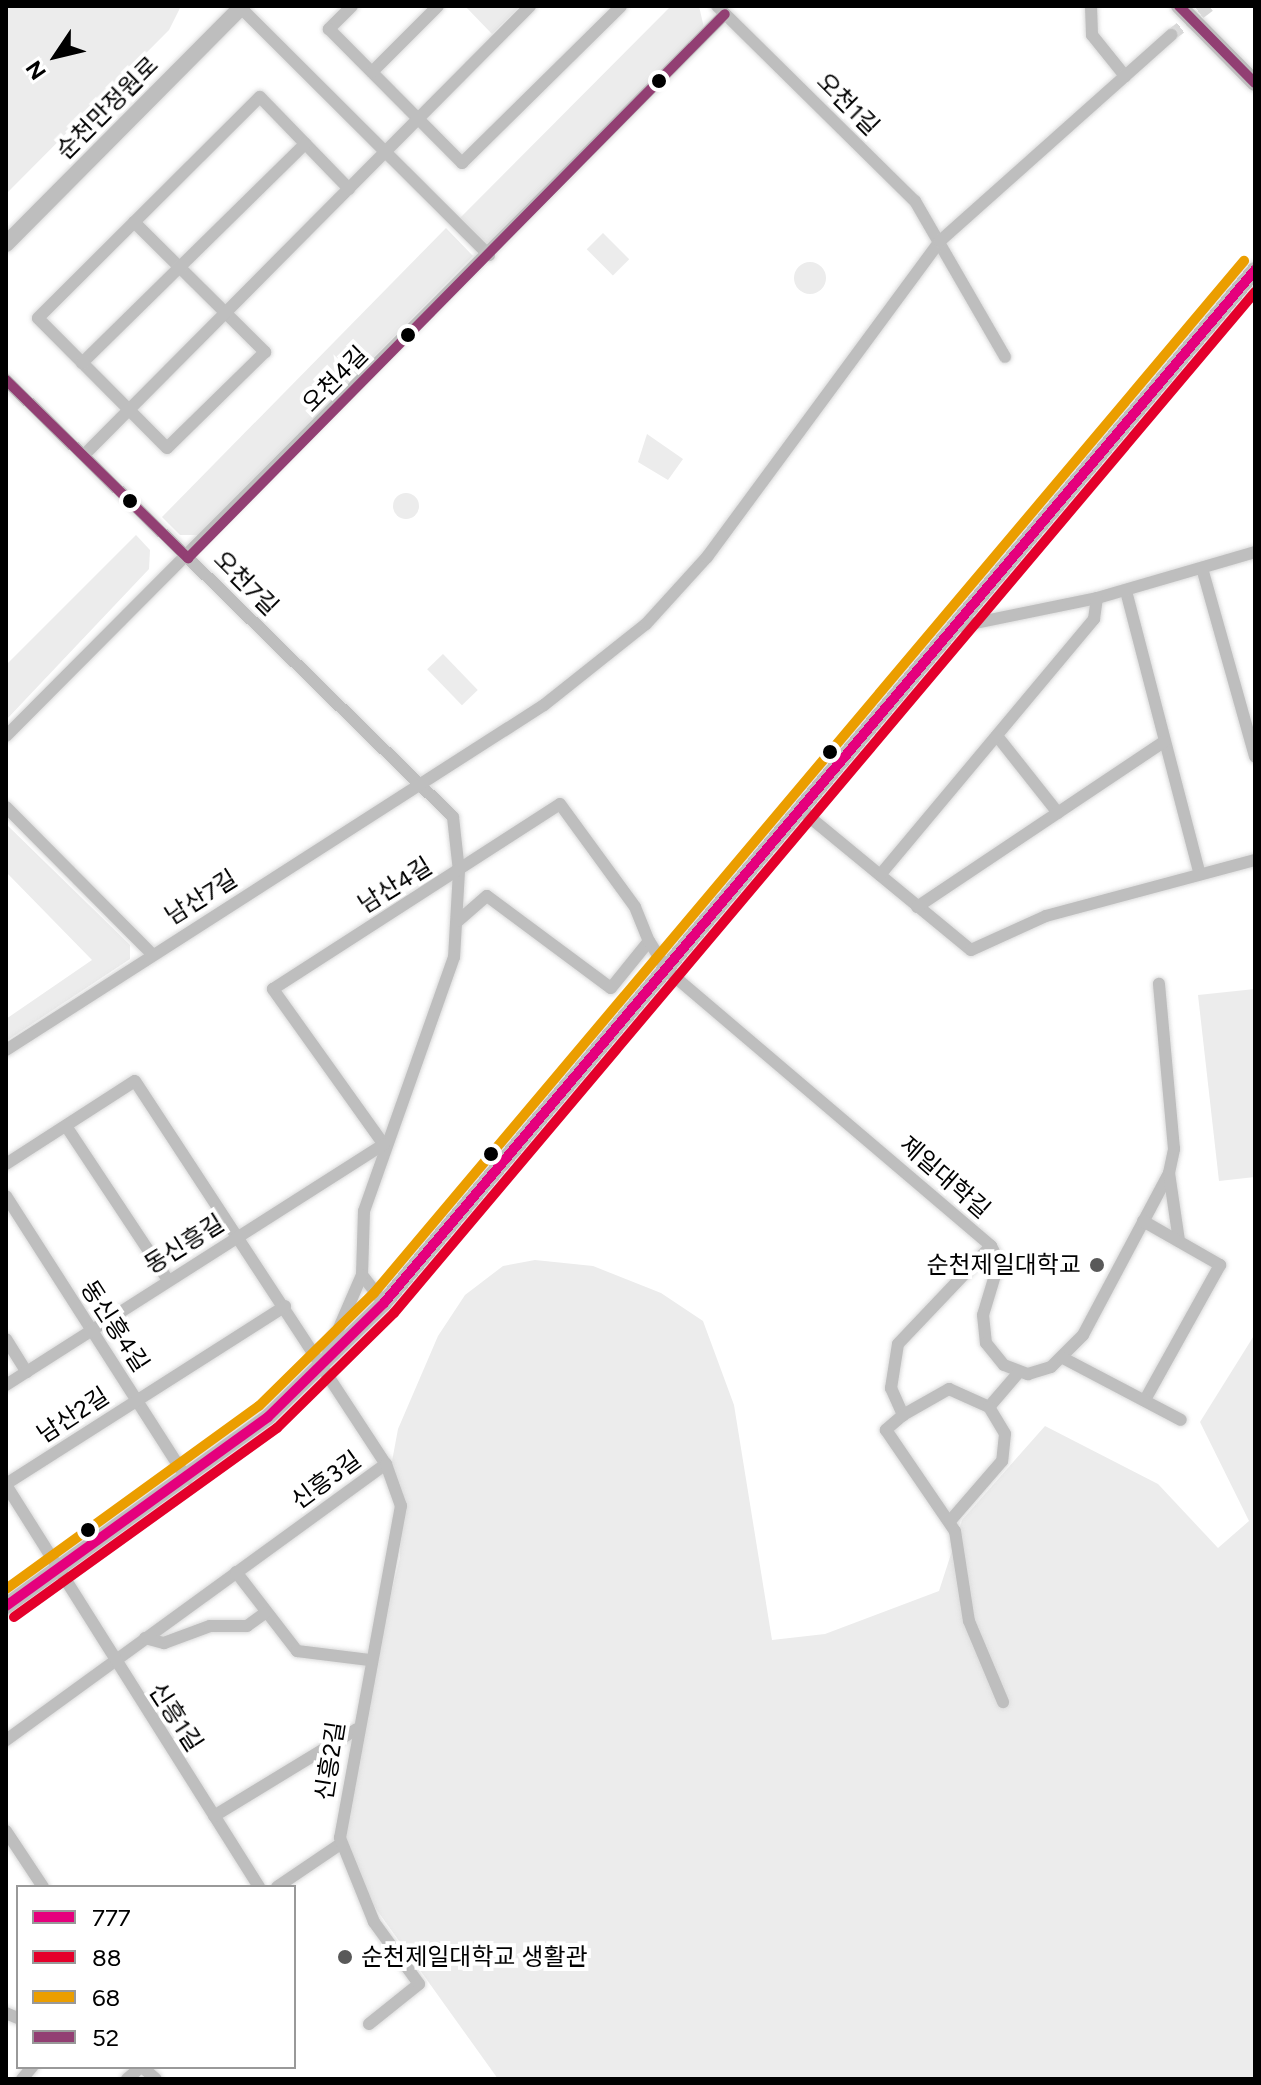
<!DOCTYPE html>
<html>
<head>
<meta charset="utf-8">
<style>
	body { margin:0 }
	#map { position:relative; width:1261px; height:2085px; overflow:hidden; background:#fff; font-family:Figtree,"Noto Sans KR",sans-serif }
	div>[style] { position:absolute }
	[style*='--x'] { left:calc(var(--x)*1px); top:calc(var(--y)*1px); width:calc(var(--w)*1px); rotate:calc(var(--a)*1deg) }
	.green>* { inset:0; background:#ececec; transform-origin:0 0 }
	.round { border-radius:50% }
	.minor-tunnel>* { height:12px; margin-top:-6px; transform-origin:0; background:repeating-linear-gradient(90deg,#d9d9d9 0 12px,transparent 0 18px) }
	.roads { filter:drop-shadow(0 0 2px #dbdbdb) drop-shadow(0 0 2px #dbdbdb) }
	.minor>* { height:12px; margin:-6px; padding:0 6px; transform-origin:6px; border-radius:6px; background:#bebebe }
	.major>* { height:16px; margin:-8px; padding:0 8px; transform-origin:8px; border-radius:8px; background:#bebebe }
	.bridges { filter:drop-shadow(0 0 2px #dbdbdb) drop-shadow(0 0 2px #dbdbdb) }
	.major-bridge>* { height:16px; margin:-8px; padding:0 8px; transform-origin:8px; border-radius:8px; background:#bebebe }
	.bus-1>* { height:10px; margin:-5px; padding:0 5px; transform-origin:5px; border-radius:5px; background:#e5007d }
	.bus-2>* { height:10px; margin:-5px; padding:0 5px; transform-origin:5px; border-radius:5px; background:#e4002b }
	.bus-3>* { height:10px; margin:-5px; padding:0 5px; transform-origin:5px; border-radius:5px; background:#eb9e00 }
	.bus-4>* { height:10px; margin:-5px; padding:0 5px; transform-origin:5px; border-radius:5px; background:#923f73 }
	.dots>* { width:22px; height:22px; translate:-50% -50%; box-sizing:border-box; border:4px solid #fff; border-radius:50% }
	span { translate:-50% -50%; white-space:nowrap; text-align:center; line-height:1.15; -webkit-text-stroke:8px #fff; paint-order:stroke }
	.street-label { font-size:24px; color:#000 }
	.poi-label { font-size:24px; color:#000 }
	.right { translate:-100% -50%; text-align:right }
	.left { translate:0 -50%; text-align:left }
	.frame { position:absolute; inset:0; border:8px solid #000; pointer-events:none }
	.legend { position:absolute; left:16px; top:1885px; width:280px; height:184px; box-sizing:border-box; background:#fff; border:2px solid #999; margin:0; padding:10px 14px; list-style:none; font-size:24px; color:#000 }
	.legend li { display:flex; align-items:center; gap:16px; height:40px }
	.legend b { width:40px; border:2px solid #999 }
	.north { position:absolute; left:16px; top:16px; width:80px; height:80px; -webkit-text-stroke:6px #fff; paint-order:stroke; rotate:235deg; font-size:22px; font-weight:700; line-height:32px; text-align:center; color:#000 }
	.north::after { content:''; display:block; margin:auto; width:28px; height:36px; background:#000; clip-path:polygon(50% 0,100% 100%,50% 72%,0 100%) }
</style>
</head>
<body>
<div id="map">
	<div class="green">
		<i style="clip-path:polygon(6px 6px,181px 6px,169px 30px,6px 194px)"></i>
		<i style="clip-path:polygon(465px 6px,520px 6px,492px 34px)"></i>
		<i style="clip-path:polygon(671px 6px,699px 6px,704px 28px,487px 246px,460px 218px)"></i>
		<i style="clip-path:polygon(446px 228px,473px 256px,198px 535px,180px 535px,162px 517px)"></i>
		<i style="left:603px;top:233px;width:37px;height:23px;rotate:45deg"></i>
		<i class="round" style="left:794px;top:262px;width:32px;height:32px"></i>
		<i style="clip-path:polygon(647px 434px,683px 459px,668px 480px,638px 462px)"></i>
		<i class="round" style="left:393px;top:493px;width:26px;height:26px"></i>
		<i style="clip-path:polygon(136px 535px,150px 550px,149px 569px,6px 720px,6px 665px)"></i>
		<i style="left:443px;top:654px;width:50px;height:22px;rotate:46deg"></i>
		<i style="clip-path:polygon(6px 824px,130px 945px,130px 959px,6px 1041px,6px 1019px,92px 960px,6px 872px)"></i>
		<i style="clip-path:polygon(1255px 989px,1255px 1177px,1219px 1181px,1198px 995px)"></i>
		<i style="clip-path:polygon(535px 1260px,593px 1266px,661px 1293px,703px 1321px,734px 1405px,772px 1640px,825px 1634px,939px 1591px,962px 1520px,1045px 1426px,1158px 1484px,1218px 1548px,1249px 1521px,1200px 1422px,1255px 1334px,1255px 2079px,498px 2079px,374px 1906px,346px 1838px,374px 1660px,400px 1558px,401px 1506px,390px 1472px,398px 1429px,438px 1336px,465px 1295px,503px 1266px)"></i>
	</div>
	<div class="minor-tunnel">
		<i style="--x:1171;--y:35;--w:48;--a:-37.3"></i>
	</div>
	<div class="roads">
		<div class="minor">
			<i style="--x:239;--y:6;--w:353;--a:44.9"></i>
			<i style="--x:352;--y:6;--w:33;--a:135"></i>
			<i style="--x:329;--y:29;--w:189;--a:45.2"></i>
			<i style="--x:462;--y:163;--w:223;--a:-44.6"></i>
			<i style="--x:717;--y:6;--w:278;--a:44.6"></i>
			<i style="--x:915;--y:201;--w:180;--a:60"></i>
			<i style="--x:1091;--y:6;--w:29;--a:88"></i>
			<i style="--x:1092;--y:35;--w:53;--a:51.2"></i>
			<i style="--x:372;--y:72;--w:93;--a:-45"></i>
			<i style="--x:134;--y:222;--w:185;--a:44.8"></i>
			<i style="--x:265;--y:352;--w:137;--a:135.6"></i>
			<i style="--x:167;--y:448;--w:183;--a:-134.8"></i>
			<i style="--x:38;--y:318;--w:313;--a:-44.9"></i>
			<i style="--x:260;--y:97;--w:128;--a:45.9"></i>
			<i style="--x:82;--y:363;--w:313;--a:-44.5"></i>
			<i style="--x:6;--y:380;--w:625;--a:44.35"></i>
			<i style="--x:453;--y:817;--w:54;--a:83.7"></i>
			<i style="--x:459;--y:871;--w:86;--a:93.3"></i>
			<i style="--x:454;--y:957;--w:269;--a:109.5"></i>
			<i style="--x:364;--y:1211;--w:64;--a:91.8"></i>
			<i style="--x:362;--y:1275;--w:36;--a:52"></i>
			<i style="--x:84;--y:455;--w:633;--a:-45.19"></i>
			<i style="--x:1202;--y:568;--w:196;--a:74.3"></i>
			<i style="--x:1126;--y:591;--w:289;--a:75.4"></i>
			<i style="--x:951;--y:628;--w:149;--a:-11.6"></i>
			<i style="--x:1097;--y:598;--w:165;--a:-16.2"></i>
			<i style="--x:6;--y:736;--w:1019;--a:-45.12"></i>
			<i style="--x:997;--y:736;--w:98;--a:51.6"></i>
			<i style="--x:6;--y:807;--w:207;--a:45.2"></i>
			<i style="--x:801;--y:810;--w:220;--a:39.5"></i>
			<i style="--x:971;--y:950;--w:82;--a:-24.4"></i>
			<i style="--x:1046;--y:916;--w:216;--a:-15"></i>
			<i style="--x:880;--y:875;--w:334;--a:-50.1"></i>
			<i style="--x:1094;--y:619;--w:21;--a:-82"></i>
			<i style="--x:917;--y:907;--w:298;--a:-33.8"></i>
			<i style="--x:458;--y:921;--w:38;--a:-41"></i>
			<i style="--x:487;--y:896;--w:154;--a:36.6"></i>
			<i style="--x:611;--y:988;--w:60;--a:-51"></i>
			<i style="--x:649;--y:941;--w:36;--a:58"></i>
			<i style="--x:668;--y:971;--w:424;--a:40.4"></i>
			<i style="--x:991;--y:1246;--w:18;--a:63"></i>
			<i style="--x:999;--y:1262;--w:55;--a:106.8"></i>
			<i style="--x:983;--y:1315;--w:28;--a:84"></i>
			<i style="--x:986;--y:1343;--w:28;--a:51"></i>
			<i style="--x:1004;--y:1365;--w:26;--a:21"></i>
			<i style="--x:1028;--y:1374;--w:24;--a:-17"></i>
			<i style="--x:1051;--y:1367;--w:45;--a:-45"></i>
			<i style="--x:1083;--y:1335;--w:183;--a:-62"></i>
			<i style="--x:1169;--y:1173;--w:25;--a:-78"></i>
			<i style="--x:1174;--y:1149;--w:166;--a:-95.2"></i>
			<i style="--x:6;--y:1050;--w:639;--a:-32.67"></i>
			<i style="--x:544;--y:705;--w:130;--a:-38.5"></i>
			<i style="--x:646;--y:624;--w:91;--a:-47.7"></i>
			<i style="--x:707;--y:557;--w:393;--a:-53.6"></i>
			<i style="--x:940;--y:241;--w:310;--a:-41.7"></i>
			<i style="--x:66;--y:1126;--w:185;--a:56.5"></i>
			<i style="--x:382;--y:1142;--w:188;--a:-125.5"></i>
			<i style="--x:273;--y:989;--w:341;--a:-32.8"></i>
			<i style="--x:560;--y:804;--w:127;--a:53.9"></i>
			<i style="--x:635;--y:907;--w:37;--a:68"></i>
			<i style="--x:6;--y:1164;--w:153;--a:-32.8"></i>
			<i style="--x:135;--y:1081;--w:458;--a:56.8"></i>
			<i style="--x:386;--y:1464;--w:470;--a:144"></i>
			<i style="--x:1169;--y:1173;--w:69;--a:81.6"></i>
			<i style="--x:6;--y:1196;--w:336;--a:57.4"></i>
			<i style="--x:1143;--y:1221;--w:89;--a:29.7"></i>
			<i style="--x:1220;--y:1265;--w:154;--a:119.1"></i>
			<i style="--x:991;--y:1246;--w:135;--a:133.5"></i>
			<i style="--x:898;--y:1344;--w:45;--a:99"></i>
			<i style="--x:891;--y:1388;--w:30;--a:66"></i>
			<i style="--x:903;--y:1415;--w:23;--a:139"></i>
			<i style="--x:886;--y:1430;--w:122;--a:55.7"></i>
			<i style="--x:955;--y:1531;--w:91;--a:81.2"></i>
			<i style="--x:969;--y:1621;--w:88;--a:67.2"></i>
			<i style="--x:6;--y:1339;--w:39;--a:58"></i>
			<i style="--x:326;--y:1358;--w:90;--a:-66.6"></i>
			<i style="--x:1063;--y:1358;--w:133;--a:27.7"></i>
			<i style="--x:6;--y:1385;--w:448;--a:-32.5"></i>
			<i style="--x:989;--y:1407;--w:46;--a:-49.4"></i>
			<i style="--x:903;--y:1415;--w:53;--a:-29.5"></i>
			<i style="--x:949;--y:1389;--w:44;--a:24.2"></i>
			<i style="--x:989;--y:1407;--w:31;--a:59"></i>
			<i style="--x:1005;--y:1434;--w:27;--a:96"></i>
			<i style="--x:1002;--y:1461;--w:79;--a:130.9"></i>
			<i style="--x:6;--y:1484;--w:331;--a:-32.5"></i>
			<i style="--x:6;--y:1485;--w:475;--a:57.8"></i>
			<i style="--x:236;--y:1572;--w:100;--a:52.3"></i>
			<i style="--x:297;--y:1651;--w:73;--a:7.1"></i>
			<i style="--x:145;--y:1638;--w:20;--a:15"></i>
			<i style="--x:164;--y:1643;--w:49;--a:-20.3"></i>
			<i style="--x:210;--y:1626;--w:37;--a:0"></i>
			<i style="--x:247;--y:1626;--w:22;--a:-36"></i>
			<i style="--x:214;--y:1816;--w:167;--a:-31.3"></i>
			<i style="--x:6;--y:1831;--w:67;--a:56.5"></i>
			<i style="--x:277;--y:1887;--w:78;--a:-34.1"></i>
			<i style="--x:6;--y:2013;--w:13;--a:23"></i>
			<i style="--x:369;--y:2024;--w:64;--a:-38.7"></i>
			<i style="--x:419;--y:1984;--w:77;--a:-126"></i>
			<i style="--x:374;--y:1922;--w:91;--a:-112"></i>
			<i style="--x:340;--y:1838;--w:338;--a:-79.6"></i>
			<i style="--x:401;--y:1506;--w:45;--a:-109.7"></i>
			<i style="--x:142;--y:2067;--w:18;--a:41"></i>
			<i style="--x:22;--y:2079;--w:16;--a:-50"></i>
			<i style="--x:127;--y:2079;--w:18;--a:-41"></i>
		</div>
		<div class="major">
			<i style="--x:6;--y:244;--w:335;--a:-45.2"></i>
			<i style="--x:6;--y:1606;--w:323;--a:-35.8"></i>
			<i style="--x:268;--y:1417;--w:163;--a:-44.5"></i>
			<i style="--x:384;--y:1303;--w:1351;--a:-49.86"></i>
		</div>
	</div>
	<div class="bridges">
		<div class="major-bridge">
			<i style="--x:1179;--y:6;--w:108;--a:45.4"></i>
		</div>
	</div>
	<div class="bus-1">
		<i style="--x:6;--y:1606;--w:323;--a:-35.8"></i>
		<i style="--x:268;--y:1417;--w:163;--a:-44.5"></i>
		<i style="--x:384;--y:1303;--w:1351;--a:-49.86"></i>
	</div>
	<div class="bus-2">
		<i style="--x:14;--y:1617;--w:324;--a:-35.7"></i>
		<i style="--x:277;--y:1428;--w:164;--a:-44.5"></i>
		<i style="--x:394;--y:1313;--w:1336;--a:-49.86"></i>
	</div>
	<div class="bus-3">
		<i style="--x:6;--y:1589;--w:312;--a:-35.9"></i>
		<i style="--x:259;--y:1406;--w:161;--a:-44.5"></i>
		<i style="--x:374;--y:1293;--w:1350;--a:-49.87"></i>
	</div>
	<div class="bus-4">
		<i style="--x:1179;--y:6;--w:108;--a:45.4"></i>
		<i style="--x:6;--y:380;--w:255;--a:44.4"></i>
		<i style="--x:188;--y:558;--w:764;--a:-45.37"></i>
	</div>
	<div class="dots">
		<i style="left:659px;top:81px;background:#000"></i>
		<i style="left:408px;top:335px;background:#000"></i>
		<i style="left:130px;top:501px;background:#000"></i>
		<i style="left:830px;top:752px;background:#000"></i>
		<i style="left:491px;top:1154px;background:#000"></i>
		<i style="left:1097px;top:1265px;background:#595959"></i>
		<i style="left:88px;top:1530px;background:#000"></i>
		<i style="left:345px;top:1957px;background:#595959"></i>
	</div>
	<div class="street-label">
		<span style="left:848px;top:104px;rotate:45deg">오천1길</span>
		<span style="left:107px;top:108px;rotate:-45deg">순천만정원로</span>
		<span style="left:335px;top:379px;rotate:-45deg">오천4길</span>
		<span style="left:246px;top:583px;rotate:45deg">오천7길</span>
		<span style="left:395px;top:885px;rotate:-32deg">남산4길</span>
		<span style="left:201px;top:897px;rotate:-32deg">남산7길</span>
		<span style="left:945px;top:1177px;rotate:41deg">제일대학길</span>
		<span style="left:184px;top:1244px;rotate:-32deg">동신흥길</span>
		<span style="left:115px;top:1326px;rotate:57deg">동신흥4길</span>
		<span style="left:73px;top:1415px;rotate:-33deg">남산2길</span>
		<span style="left:326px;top:1480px;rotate:-36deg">신흥3길</span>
		<span style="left:176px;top:1717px;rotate:57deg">신흥1길</span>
		<span style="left:330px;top:1761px;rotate:-81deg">신흥2길</span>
	</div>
	<div class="poi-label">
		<span class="right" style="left:1081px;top:1265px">순천제일대학교</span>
		<span class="left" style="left:361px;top:1957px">순천제일대학교 생활관</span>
	</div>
	<div class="frame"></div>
	<ul class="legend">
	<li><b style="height:10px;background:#e5007d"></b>777</li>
	<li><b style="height:10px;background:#e4002b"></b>88</li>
	<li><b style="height:10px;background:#eb9e00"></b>68</li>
	<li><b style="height:10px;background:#923f73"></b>52</li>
	</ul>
	<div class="north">N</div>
</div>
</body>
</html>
